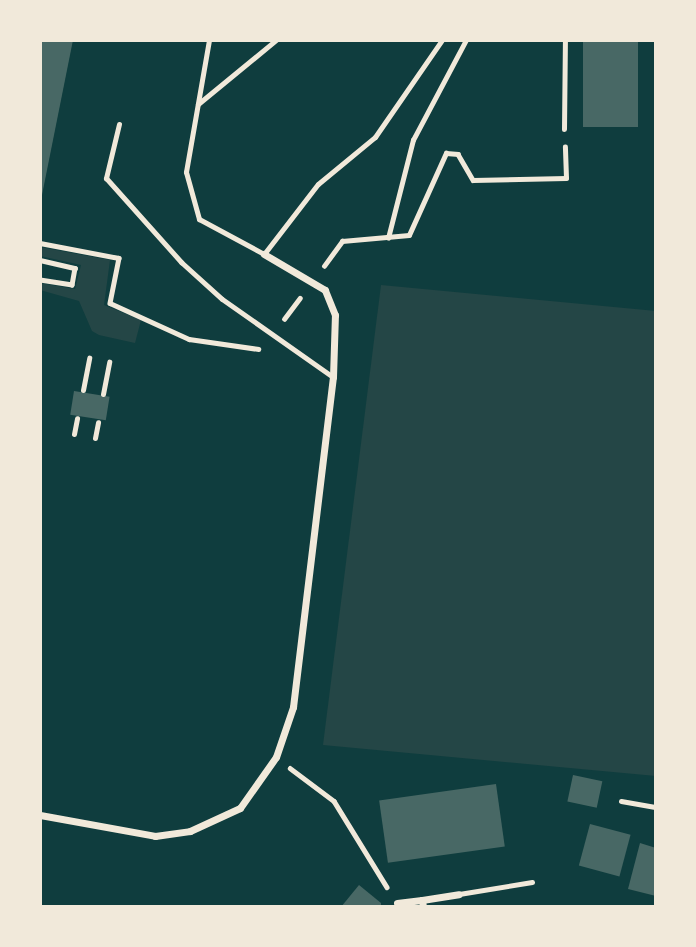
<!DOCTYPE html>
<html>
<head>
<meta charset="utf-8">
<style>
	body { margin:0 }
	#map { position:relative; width:696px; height:947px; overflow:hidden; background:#0f3d3e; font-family:"Fira Sans",sans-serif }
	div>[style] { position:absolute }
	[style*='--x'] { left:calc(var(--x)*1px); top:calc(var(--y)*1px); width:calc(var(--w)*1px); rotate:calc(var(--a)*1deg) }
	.green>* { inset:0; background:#244646 }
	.building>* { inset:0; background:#486865; transform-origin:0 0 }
	.path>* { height:4.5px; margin:-2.25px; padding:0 2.25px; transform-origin:2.25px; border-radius:2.25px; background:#f1e9da }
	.service>* { height:5px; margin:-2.5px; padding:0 2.5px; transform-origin:2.5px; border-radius:2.5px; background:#f1e9da }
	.minor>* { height:7px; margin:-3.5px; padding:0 3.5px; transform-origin:3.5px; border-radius:3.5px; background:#f1e9da }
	span { translate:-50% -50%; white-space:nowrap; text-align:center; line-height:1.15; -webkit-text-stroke:5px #f1e9da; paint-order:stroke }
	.frame { position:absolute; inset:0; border:42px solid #f1e9da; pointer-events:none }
</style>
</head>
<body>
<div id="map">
	<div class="green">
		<i style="clip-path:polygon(40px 247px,110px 260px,104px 305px,141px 320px,135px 343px,99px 335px,92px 331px,79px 301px,40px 290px,40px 283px,75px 289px,81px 265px,40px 256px)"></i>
		<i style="clip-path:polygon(381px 285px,656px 311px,656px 776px,323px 745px)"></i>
	</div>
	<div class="building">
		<i style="clip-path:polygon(40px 40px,73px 40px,41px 200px,40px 200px)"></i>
		<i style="left:583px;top:40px;width:55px;height:87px"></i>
		<i style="left:74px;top:391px;width:36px;height:24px;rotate:9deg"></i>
		<i style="left:573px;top:775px;width:30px;height:27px;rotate:12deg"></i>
		<i style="left:496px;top:784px;width:63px;height:118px;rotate:82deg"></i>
		<i style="left:590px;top:824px;width:42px;height:43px;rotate:15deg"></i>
		<i style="clip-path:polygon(640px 843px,656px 848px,656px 896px,628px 889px)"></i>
		<i style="clip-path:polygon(359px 885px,381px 903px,381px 907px,341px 907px)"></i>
	</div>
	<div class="path">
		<i style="--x:388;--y:238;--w:101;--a:-75.7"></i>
		<i style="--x:413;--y:140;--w:113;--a:-62.1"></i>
		<i style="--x:40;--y:243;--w:80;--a:10.8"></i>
		<i style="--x:119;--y:258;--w:46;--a:101.3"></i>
		<i style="--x:110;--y:303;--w:87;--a:24.5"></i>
		<i style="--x:189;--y:339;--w:70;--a:8.2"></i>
		<i style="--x:40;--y:260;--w:36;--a:13"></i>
		<i style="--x:75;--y:268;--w:17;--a:100"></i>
		<i style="--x:72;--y:285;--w:32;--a:-171"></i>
		<i style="--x:324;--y:266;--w:31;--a:-54"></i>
		<i style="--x:342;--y:241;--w:67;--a:-5.1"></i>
		<i style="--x:409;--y:235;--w:90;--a:-65.7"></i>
		<i style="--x:446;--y:153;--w:12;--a:5"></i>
		<i style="--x:458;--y:154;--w:30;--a:60"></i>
		<i style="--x:473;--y:180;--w:93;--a:-1.2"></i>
		<i style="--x:566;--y:178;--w:31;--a:-92"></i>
		<i style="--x:284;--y:319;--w:26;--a:-53"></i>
		<i style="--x:290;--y:768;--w:55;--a:36.9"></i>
		<i style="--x:334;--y:801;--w:101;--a:58.4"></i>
	</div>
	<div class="service">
		<i style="--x:209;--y:40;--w:134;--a:99.9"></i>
		<i style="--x:186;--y:172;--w:49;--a:74.5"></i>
		<i style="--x:199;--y:219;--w:74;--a:28.3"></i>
		<i style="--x:264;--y:254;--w:88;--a:-52.4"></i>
		<i style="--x:318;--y:184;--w:74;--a:-39.5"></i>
		<i style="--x:375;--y:137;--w:118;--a:-55.4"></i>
		<i style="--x:198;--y:104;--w:101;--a:-39.4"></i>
		<i style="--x:119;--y:124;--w:56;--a:103.5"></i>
		<i style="--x:106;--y:178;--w:113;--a:48.2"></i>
		<i style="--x:181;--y:262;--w:55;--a:42.1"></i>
		<i style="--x:222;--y:299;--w:136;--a:35.1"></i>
		<i style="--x:564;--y:129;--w:89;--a:-89.4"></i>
		<i style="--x:83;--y:390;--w:33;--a:-79"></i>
		<i style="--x:103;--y:394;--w:33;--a:-79"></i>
		<i style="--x:74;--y:434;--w:16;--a:-79"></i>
		<i style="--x:95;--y:438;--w:16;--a:-79"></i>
		<i style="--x:621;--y:801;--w:36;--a:10"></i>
		<i style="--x:459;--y:894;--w:74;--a:-9.3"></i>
	</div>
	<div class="minor">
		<i style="--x:40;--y:815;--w:117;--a:10.3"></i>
		<i style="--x:155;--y:836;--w:35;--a:-8"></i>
		<i style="--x:190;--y:831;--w:55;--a:-24.7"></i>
		<i style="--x:240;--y:808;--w:62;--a:-54.8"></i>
		<i style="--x:276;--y:757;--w:53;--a:-71.2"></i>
		<i style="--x:293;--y:707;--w:332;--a:-83.1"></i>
		<i style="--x:333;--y:377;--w:62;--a:-88.2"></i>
		<i style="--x:335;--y:315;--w:27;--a:-112"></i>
		<i style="--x:325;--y:290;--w:71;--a:-149.5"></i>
		<i style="--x:397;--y:903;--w:25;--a:-7"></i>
		<i style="--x:423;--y:907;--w:7;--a:-98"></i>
		<i style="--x:422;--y:900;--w:37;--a:-9"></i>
	</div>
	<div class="frame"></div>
</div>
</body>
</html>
